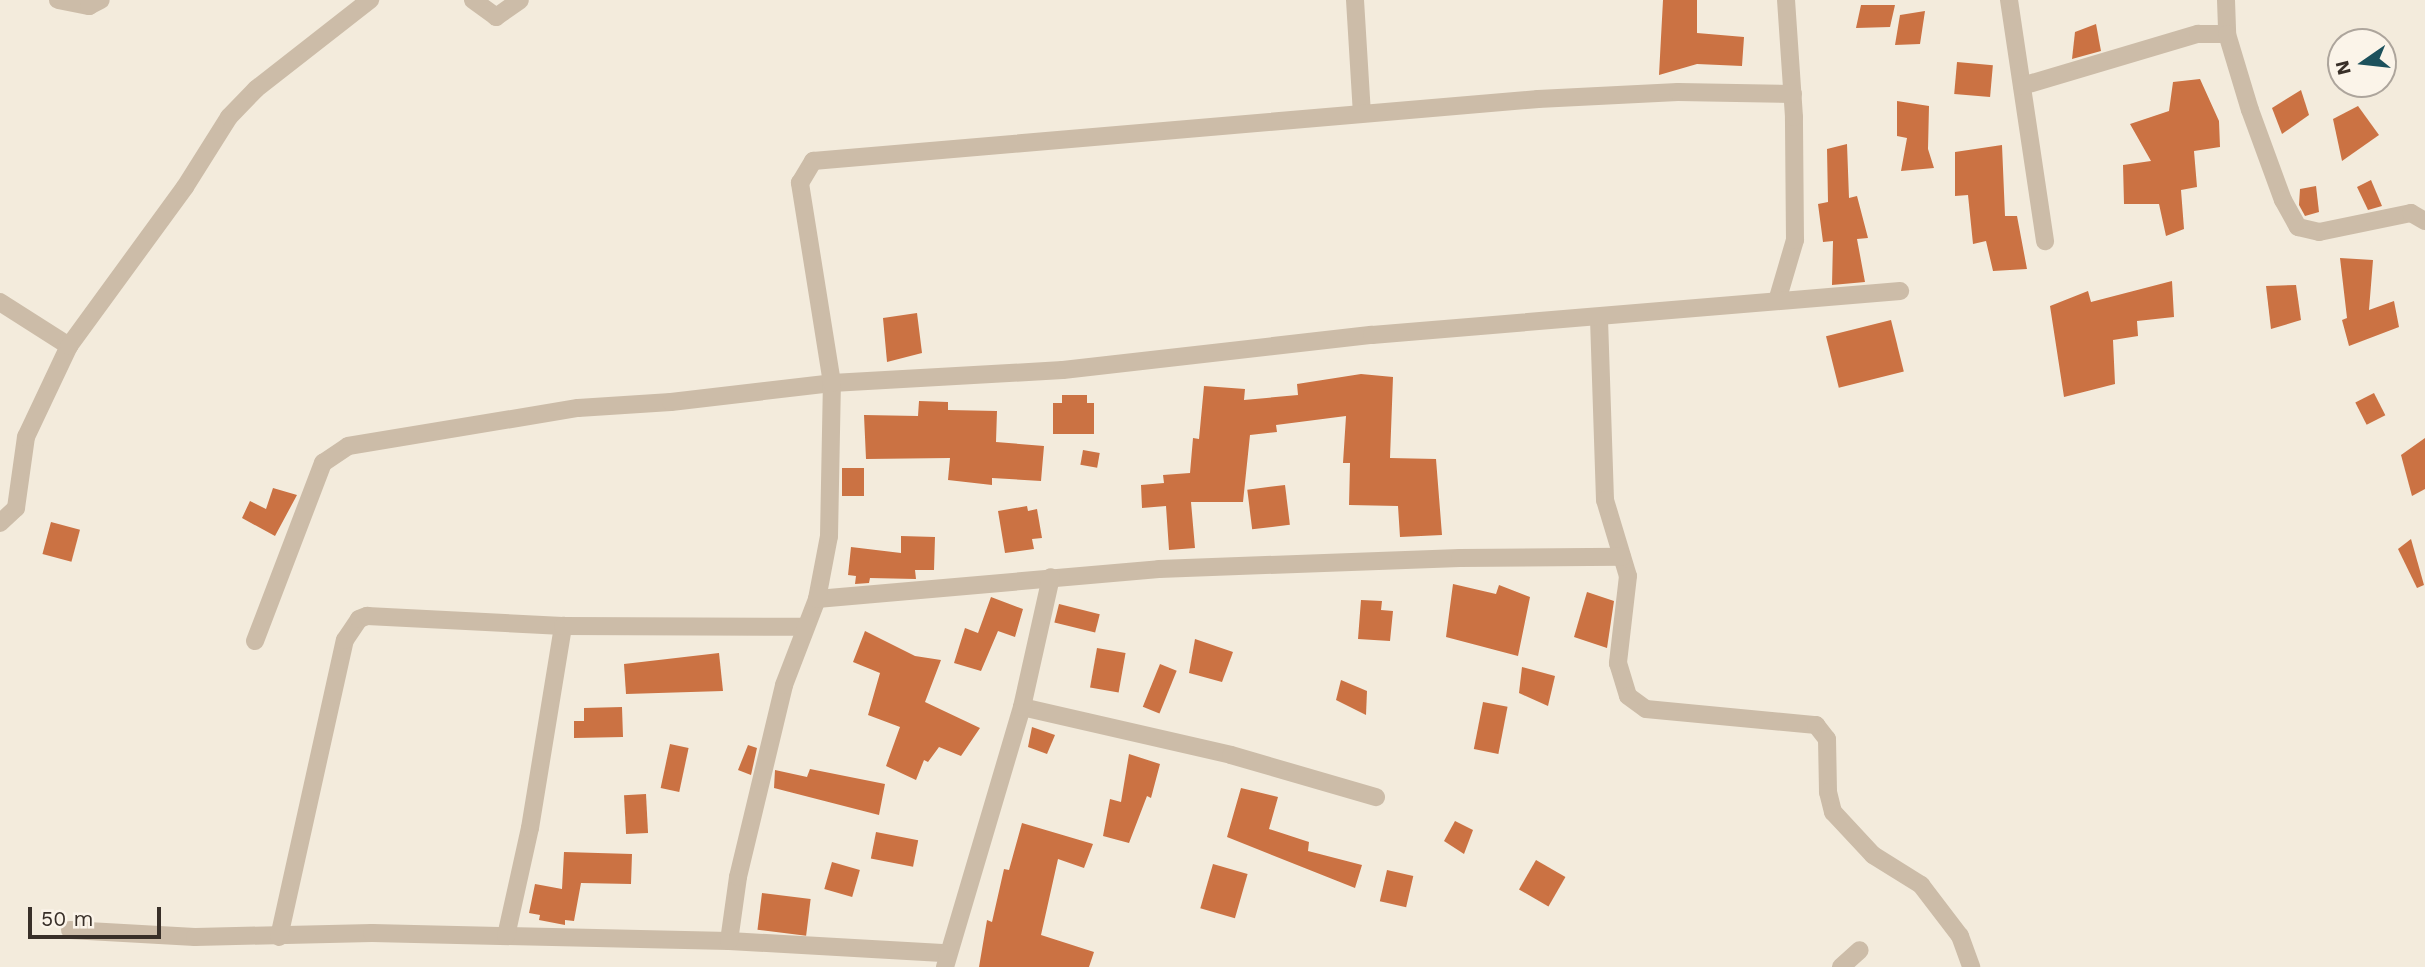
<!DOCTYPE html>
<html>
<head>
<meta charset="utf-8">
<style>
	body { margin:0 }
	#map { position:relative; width:2425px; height:967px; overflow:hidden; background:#f3ebdc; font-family:"Work Sans",sans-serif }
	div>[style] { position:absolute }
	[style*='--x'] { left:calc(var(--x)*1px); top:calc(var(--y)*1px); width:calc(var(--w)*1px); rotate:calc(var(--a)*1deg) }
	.building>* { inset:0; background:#cb7243; transform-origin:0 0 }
	.minor>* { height:18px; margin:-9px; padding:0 9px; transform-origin:9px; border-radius:9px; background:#ccbca8 }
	span { translate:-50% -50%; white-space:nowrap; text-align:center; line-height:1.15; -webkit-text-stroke:6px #fbf4e9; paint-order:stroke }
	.north { position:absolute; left:2327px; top:28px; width:70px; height:70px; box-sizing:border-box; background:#fbf4e9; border:2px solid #ada59c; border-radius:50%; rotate:256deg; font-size:19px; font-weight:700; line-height:28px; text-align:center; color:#382f28 }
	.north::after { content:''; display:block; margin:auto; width:24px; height:32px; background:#1c515c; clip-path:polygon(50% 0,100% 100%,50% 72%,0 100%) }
	.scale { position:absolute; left:28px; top:907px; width:133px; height:32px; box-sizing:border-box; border:4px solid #382f28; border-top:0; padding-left:9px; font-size:21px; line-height:24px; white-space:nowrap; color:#382f28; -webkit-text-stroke:5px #fbf4e9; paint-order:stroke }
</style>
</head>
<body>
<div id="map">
	<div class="building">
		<i style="clip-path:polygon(1663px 0,1697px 0,1697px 33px,1744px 37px,1742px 66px,1697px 64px,1659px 75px)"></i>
		<i style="clip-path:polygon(1861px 5px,1895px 5px,1890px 27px,1856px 28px)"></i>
		<i style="clip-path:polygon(1925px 11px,1920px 44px,1895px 45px,1900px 15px)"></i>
		<i style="clip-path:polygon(2096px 24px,2101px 51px,2072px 59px,2075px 32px)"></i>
		<i style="left:1957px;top:62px;width:36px;height:32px;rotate:5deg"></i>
		<i style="clip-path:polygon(2200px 79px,2219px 121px,2220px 147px,2194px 151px,2197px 187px,2181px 190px,2184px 229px,2166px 236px,2159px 204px,2124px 204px,2123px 165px,2151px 161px,2130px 124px,2169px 111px,2173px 82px)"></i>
		<i style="clip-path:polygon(2301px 90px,2309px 115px,2282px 134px,2272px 108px)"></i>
		<i style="clip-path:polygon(1897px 101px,1929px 106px,1928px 149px,1934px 168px,1901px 171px,1907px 138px,1897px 136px)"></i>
		<i style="clip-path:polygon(2358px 106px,2379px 135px,2342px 161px,2333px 119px)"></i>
		<i style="clip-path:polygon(1847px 144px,1849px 198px,1857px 196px,1868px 238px,1857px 239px,1865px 282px,1832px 285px,1833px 241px,1823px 242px,1818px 204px,1828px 202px,1827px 149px)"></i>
		<i style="clip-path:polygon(2002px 145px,2005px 216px,2017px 216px,2027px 269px,1993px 271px,1986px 241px,1973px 244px,1968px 195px,1955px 196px,1955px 152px)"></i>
		<i style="clip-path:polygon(2371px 180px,2382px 206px,2368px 210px,2357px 187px)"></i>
		<i style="clip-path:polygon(2316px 186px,2319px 212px,2305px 216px,2299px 205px,2300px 189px)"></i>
		<i style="clip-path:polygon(2340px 258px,2373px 260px,2369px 310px,2394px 301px,2399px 327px,2349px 346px,2342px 320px,2347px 318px)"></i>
		<i style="clip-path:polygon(2172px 281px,2174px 317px,2137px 321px,2138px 336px,2113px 340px,2115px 384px,2064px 397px,2050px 306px,2088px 291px,2091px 302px)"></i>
		<i style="clip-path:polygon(2296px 285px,2301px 320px,2271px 329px,2266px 286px)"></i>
		<i style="clip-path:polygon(917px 313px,922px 353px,887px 362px,883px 318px)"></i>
		<i style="left:1891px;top:320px;width:53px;height:67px;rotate:76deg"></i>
		<i style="clip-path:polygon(1361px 374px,1393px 377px,1390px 458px,1436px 459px,1442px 535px,1400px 537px,1398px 506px,1349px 505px,1350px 463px,1343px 463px,1346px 416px,1276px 425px,1277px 432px,1250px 435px,1243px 502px,1191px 502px,1195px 548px,1169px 550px,1166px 506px,1142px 508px,1141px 485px,1164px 483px,1163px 475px,1190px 473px,1193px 438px,1199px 439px,1204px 386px,1245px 389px,1244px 400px,1298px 395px,1297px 384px)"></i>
		<i style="left:2374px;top:393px;width:25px;height:21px;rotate:63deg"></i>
		<i style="clip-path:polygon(1062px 395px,1087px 395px,1087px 403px,1094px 403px,1094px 434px,1053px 434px,1053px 403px,1062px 403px)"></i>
		<i style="clip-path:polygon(919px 401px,948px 402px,948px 410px,997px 411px,996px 442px,1044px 446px,1041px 481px,992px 478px,992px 485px,948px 480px,950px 458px,866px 459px,864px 415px,918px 416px)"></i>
		<i style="clip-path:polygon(2425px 438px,2425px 489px,2412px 496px,2401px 455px)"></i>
		<i style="left:1083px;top:450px;width:17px;height:15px;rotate:10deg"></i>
		<i style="left:842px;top:468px;width:22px;height:28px"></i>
		<i style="left:1285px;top:485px;width:40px;height:38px;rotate:83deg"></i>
		<i style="clip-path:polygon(273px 488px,297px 495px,275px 536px,242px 518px,250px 501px,266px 509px)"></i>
		<i style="clip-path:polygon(1027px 506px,1028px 511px,1037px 509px,1042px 538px,1032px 539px,1034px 549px,1005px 553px,998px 511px)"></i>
		<i style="left:51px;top:522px;width:30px;height:33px;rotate:15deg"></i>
		<i style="clip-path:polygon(901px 536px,935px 537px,934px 570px,915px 570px,916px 579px,870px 578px,869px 583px,855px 584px,856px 576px,848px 575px,851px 547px,901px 553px)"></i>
		<i style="clip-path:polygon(2411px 539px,2424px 585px,2417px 588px,2398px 549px)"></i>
		<i style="clip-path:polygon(1453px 584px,1496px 594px,1499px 585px,1530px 597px,1518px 656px,1446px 637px)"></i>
		<i style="clip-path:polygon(1587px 592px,1614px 601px,1607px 648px,1574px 637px)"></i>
		<i style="clip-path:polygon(991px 597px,1023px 609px,1015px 637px,998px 631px,981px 671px,954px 663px,965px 628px,978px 633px)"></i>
		<i style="clip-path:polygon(1361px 600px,1382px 601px,1381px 610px,1393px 611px,1390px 641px,1358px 639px)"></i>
		<i style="left:1059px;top:604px;width:42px;height:19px;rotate:14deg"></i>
		<i style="clip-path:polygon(865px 631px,915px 656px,941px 660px,925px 702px,980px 728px,961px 756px,939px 747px,928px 762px,924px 760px,916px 780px,886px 766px,900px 727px,868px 715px,880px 673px,853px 662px)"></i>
		<i style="clip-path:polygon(1195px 639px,1233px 652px,1222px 682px,1189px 673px)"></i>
		<i style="left:1097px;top:648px;width:29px;height:40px;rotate:10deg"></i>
		<i style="clip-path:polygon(719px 653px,723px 691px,626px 694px,624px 664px)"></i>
		<i style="left:1160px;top:664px;width:18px;height:46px;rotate:22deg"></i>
		<i style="clip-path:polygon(1522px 667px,1555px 676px,1548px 706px,1519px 693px)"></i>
		<i style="clip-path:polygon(1341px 680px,1367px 691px,1366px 715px,1336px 700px)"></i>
		<i style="left:1483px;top:702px;width:25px;height:48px;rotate:11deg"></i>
		<i style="clip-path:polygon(622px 707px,623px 737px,574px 738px,574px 721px,584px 721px,584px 708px)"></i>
		<i style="clip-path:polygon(1032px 727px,1055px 735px,1047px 754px,1028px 747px)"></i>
		<i style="left:670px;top:744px;width:19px;height:45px;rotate:12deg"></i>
		<i style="clip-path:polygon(748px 745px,757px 748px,751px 775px,738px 770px)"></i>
		<i style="clip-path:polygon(1129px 754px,1160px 764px,1151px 798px,1147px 796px,1129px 843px,1103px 836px,1110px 799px,1121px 802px)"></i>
		<i style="clip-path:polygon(810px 769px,885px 784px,879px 815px,774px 788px,775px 770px,807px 777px)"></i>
		<i style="clip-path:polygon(1241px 788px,1278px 797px,1269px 829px,1309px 842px,1308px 851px,1362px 865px,1355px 888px,1227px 837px)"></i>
		<i style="left:646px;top:794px;width:39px;height:22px;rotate:87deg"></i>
		<i style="clip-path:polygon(1455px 821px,1473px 830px,1464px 854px,1444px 841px)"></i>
		<i style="clip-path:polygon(1022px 823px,1093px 844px,1084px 868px,1058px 859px,1041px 935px,1094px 952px,1089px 967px,979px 967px,987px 920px,992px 922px,1004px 869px,1009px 870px)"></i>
		<i style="left:876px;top:832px;width:43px;height:27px;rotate:11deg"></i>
		<i style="clip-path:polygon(564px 852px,632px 854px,631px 884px,581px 883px,574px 921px,565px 920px,565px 925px,539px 920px,540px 915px,529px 913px,535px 884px,562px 889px)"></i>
		<i style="left:1536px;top:860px;width:34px;height:34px;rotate:30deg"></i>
		<i style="left:832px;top:862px;width:29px;height:28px;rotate:16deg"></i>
		<i style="left:1213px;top:864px;width:36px;height:46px;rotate:16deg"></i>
		<i style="left:1387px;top:870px;width:27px;height:32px;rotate:13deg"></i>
		<i style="left:762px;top:893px;width:49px;height:37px;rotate:7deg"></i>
	</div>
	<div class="minor">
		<i style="--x:58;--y:0;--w:32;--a:11"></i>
		<i style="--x:89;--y:6;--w:13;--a:-27"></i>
		<i style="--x:473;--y:0;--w:29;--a:36"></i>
		<i style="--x:496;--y:17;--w:29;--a:-35"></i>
		<i style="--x:1355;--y:0;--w:113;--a:86.5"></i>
		<i style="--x:2009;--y:0;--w:244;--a:81.5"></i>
		<i style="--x:2226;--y:0;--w:34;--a:88"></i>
		<i style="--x:2022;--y:86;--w:184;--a:-16.5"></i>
		<i style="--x:2198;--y:34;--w:29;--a:0"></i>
		<i style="--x:2227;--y:34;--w:79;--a:73.2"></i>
		<i style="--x:2250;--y:110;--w:96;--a:69.9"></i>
		<i style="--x:2283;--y:200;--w:31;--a:61"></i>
		<i style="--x:2298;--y:227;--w:22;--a:13"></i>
		<i style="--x:2319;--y:232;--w:94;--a:-11.7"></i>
		<i style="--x:2411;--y:213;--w:16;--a:30"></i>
		<i style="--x:1777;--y:301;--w:64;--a:-73.6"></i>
		<i style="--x:1795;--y:240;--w:123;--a:-90.5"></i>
		<i style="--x:1794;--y:117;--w:117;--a:-93.9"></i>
		<i style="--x:0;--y:302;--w:82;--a:32.5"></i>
		<i style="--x:1599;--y:319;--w:181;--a:88.1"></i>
		<i style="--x:1605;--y:500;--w:79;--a:73.2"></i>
		<i style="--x:1628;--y:576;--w:88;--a:96.6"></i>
		<i style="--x:1618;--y:663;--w:34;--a:73"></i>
		<i style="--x:1628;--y:696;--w:22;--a:36"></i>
		<i style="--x:1646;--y:709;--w:171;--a:5.4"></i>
		<i style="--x:1816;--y:725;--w:18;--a:52"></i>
		<i style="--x:1827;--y:739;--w:53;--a:88.9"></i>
		<i style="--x:1828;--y:792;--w:21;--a:76"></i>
		<i style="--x:1833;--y:812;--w:59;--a:47.1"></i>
		<i style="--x:1873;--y:855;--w:57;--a:32"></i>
		<i style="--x:1921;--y:885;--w:64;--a:52.6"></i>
		<i style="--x:1960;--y:936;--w:33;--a:70"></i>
		<i style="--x:0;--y:523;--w:22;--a:-43"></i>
		<i style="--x:16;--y:508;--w:72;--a:-82"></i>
		<i style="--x:26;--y:437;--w:101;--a:-64.7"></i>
		<i style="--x:69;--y:346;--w:197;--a:-53.9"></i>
		<i style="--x:185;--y:187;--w:83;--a:-57.8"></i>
		<i style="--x:229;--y:117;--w:39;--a:-46"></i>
		<i style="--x:256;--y:89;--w:145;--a:-38"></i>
		<i style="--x:817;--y:599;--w:343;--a:-5"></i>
		<i style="--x:1159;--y:569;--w:301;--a:-2.1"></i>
		<i style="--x:1460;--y:558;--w:162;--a:-0.4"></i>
		<i style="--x:255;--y:641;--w:191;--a:-69.1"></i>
		<i style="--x:323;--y:463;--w:30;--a:-34"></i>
		<i style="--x:348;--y:446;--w:233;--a:-9.4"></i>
		<i style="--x:578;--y:408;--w:93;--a:-3.7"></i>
		<i style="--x:671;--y:402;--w:162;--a:-6.7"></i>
		<i style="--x:832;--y:383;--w:231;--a:-3.2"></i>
		<i style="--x:1063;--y:370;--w:311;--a:-6.5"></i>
		<i style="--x:1372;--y:335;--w:530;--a:-4.76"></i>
		<i style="--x:1022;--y:707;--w:214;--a:12.9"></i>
		<i style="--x:1231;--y:755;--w:151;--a:16.2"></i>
		<i style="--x:70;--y:930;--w:125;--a:3.2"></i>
		<i style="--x:195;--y:937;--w:177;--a:-1.3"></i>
		<i style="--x:372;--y:933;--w:357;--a:1.3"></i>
		<i style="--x:729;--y:941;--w:218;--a:3.2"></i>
		<i style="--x:506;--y:936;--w:111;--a:-77.5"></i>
		<i style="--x:530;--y:828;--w:205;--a:-80.7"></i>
		<i style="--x:279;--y:937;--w:304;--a:-77.5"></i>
		<i style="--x:345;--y:640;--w:25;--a:-56"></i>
		<i style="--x:359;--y:619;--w:9;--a:-21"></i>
		<i style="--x:367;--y:616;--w:196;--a:2.9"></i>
		<i style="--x:563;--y:626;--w:241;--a:0.2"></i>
		<i style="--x:729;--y:941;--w:65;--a:-82"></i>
		<i style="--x:738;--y:877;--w:197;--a:-76.5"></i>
		<i style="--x:784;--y:685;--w:92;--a:-69"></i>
		<i style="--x:817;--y:599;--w:64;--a:-79.2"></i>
		<i style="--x:829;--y:536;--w:153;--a:-88.9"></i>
		<i style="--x:832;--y:383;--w:203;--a:-99.1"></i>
		<i style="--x:800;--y:183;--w:26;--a:-59"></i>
		<i style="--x:813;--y:161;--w:728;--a:-4.89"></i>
		<i style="--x:1538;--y:99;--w:140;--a:-2.9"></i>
		<i style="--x:1678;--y:92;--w:115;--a:1"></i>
		<i style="--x:945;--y:967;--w:271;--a:-73.5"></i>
		<i style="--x:1022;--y:707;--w:133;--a:-77.4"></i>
		<i style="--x:1841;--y:967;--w:25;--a:-42"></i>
	</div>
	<div class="north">N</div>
	<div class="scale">50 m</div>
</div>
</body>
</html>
